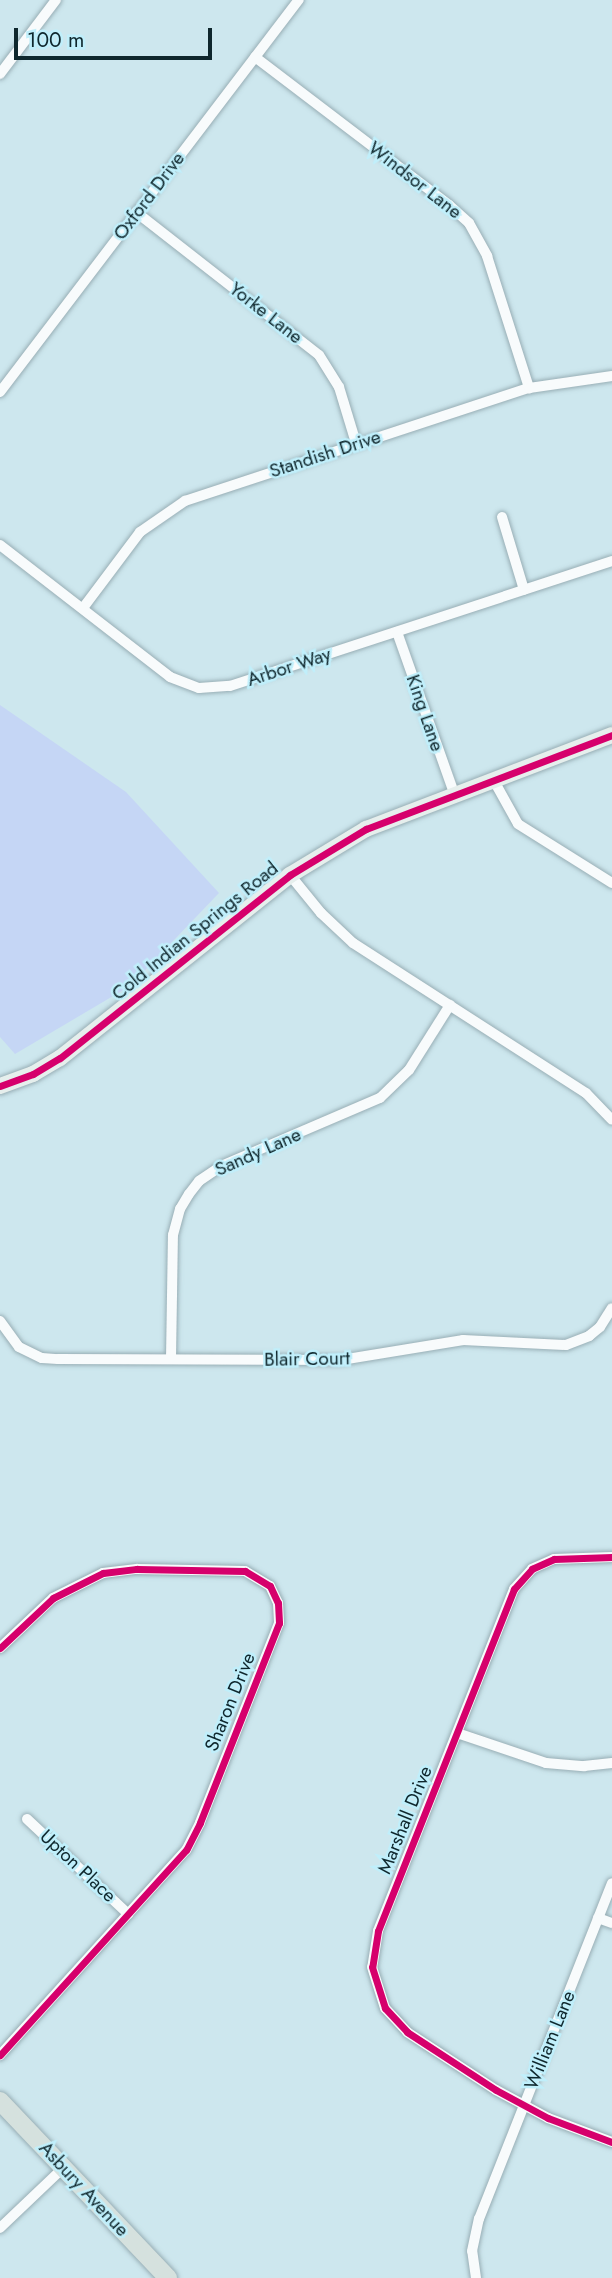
<!DOCTYPE html>
<html>
<head>
<meta charset="utf-8">
<style>
	body { margin:0 }
	#map { position:relative; width:612px; height:2278px; overflow:hidden; background:#cde7ee; font-family:Jost,sans-serif }
	div>[style] { position:absolute }
	[style*='--x'] { left:calc(var(--x)*1px); top:calc(var(--y)*1px); width:calc(var(--w)*1px); rotate:calc(var(--a)*1deg) }
	.green>* { inset:0; background:#c5d6f5 }
	.roads { filter:drop-shadow(0 0 2px #98aeb5) drop-shadow(0 0 2px #98aeb5) }
	.street>* { height:10px; margin:-5px; padding:0 5px; transform-origin:5px; border-radius:5px; background:#f8fbfc }
	.secondary>* { height:16px; margin:-8px; padding:0 8px; transform-origin:8px; border-radius:8px; background:#e6efed }
	.primary>* { height:18px; margin:-9px; padding:0 9px; transform-origin:9px; border-radius:9px; background:#d5e1de }
	.cycleway>* { height:7px; margin:-3.5px; padding:0 3.5px; transform-origin:3.5px; border-radius:3.5px; background:#d6006c }
	span { translate:-50% -50%; white-space:nowrap; text-align:center; line-height:1.15; -webkit-text-stroke:5px #c0effb; paint-order:stroke }
	.street-label { font-size:19px; color:#0f272d }
	.scale { position:absolute; left:14px; top:28px; width:198px; height:32px; box-sizing:border-box; border:4px solid #0f272d; border-top:0; padding-left:9px; font-size:21px; line-height:24px; white-space:nowrap; color:#0f272d; -webkit-text-stroke:5px #c0effb; paint-order:stroke }
</style>
</head>
<body>
<div id="map">
	<div class="green">
		<i style="clip-path:polygon(0 705px,126px 792px,219px 893px,130px 986px,15px 1054px,0 1037px)"></i>
	</div>
	<div class="roads">
		<div class="street">
			<i style="--x:255;--y:57;--w:244;--a:37.3"></i>
			<i style="--x:449;--y:205;--w:27;--a:42"></i>
			<i style="--x:469;--y:223;--w:38;--a:61"></i>
			<i style="--x:487;--y:256;--w:139;--a:72.3"></i>
			<i style="--x:0;--y:74;--w:93;--a:-52.9"></i>
			<i style="--x:136;--y:212;--w:232;--a:38"></i>
			<i style="--x:319;--y:355;--w:38;--a:58"></i>
			<i style="--x:339;--y:387;--w:59;--a:73.1"></i>
			<i style="--x:0;--y:392;--w:493;--a:-52.7"></i>
			<i style="--x:502;--y:517;--w:76;--a:73.2"></i>
			<i style="--x:0;--y:545;--w:215;--a:37.8"></i>
			<i style="--x:170;--y:677;--w:31;--a:21"></i>
			<i style="--x:199;--y:688;--w:31;--a:-4"></i>
			<i style="--x:230;--y:686;--w:402;--a:-18.1"></i>
			<i style="--x:83;--y:608;--w:95;--a:-53.1"></i>
			<i style="--x:140;--y:532;--w:55;--a:-34.6"></i>
			<i style="--x:185;--y:501;--w:362;--a:-18.2"></i>
			<i style="--x:529;--y:388;--w:84;--a:-8.2"></i>
			<i style="--x:397;--y:632;--w:171;--a:70.5"></i>
			<i style="--x:493;--y:779;--w:51;--a:60.9"></i>
			<i style="--x:518;--y:824;--w:111;--a:32.1"></i>
			<i style="--x:290;--y:875;--w:49;--a:50.8"></i>
			<i style="--x:321;--y:913;--w:44;--a:43.2"></i>
			<i style="--x:353;--y:943;--w:277;--a:32.8"></i>
			<i style="--x:586;--y:1093;--w:37;--a:46"></i>
			<i style="--x:0;--y:1321;--w:32;--a:54"></i>
			<i style="--x:19;--y:1347;--w:25;--a:26"></i>
			<i style="--x:42;--y:1358;--w:16;--a:4"></i>
			<i style="--x:58;--y:1359;--w:283;--a:0.2"></i>
			<i style="--x:341;--y:1360;--w:124;--a:-9.3"></i>
			<i style="--x:463;--y:1340;--w:103;--a:2.8"></i>
			<i style="--x:566;--y:1345;--w:25;--a:-21"></i>
			<i style="--x:589;--y:1336;--w:14;--a:-39"></i>
			<i style="--x:600;--y:1327;--w:22;--a:-58"></i>
			<i style="--x:171;--y:1359;--w:124;--a:-89.1"></i>
			<i style="--x:173;--y:1235;--w:27;--a:-75"></i>
			<i style="--x:180;--y:1209;--w:17;--a:-59"></i>
			<i style="--x:189;--y:1194;--w:16;--a:-52"></i>
			<i style="--x:199;--y:1181;--w:27;--a:-34"></i>
			<i style="--x:221;--y:1166;--w:173;--a:-23.2"></i>
			<i style="--x:380;--y:1098;--w:40;--a:-44"></i>
			<i style="--x:409;--y:1070;--w:77;--a:-57.8"></i>
			<i style="--x:612;--y:1557;--w:58;--a:178"></i>
			<i style="--x:554;--y:1559;--w:24;--a:156"></i>
			<i style="--x:532;--y:1569;--w:27;--a:132"></i>
			<i style="--x:514;--y:1589;--w:368;--a:111.7"></i>
			<i style="--x:378;--y:1931;--w:36;--a:99"></i>
			<i style="--x:372;--y:1967;--w:43;--a:72.4"></i>
			<i style="--x:385;--y:2008;--w:33;--a:47"></i>
			<i style="--x:407;--y:2032;--w:106;--a:33.1"></i>
			<i style="--x:496;--y:2090;--w:59;--a:28.3"></i>
			<i style="--x:548;--y:2118;--w:68;--a:20.6"></i>
			<i style="--x:0;--y:1648;--w:73;--a:-43.3"></i>
			<i style="--x:53;--y:1598;--w:56;--a:-26.6"></i>
			<i style="--x:103;--y:1573;--w:34;--a:-7"></i>
			<i style="--x:137;--y:1569;--w:108;--a:1.1"></i>
			<i style="--x:245;--y:1571;--w:29;--a:31"></i>
			<i style="--x:270;--y:1586;--w:19;--a:65"></i>
			<i style="--x:278;--y:1603;--w:20;--a:87"></i>
			<i style="--x:279;--y:1623;--w:215;--a:111.6"></i>
			<i style="--x:200;--y:1823;--w:30;--a:117"></i>
			<i style="--x:186;--y:1850;--w:277;--a:132.2"></i>
			<i style="--x:457;--y:1733;--w:94;--a:18.6"></i>
			<i style="--x:546;--y:1763;--w:38;--a:5"></i>
			<i style="--x:584;--y:1766;--w:28;--a:-6"></i>
			<i style="--x:27;--y:1819;--w:139;--a:43.2"></i>
			<i style="--x:598;--y:1918;--w:15;--a:20"></i>
			<i style="--x:0;--y:2228;--w:87;--a:-43.6"></i>
			<i style="--x:476;--y:2278;--w:27;--a:-98"></i>
			<i style="--x:472;--y:2251;--w:33;--a:-78"></i>
			<i style="--x:479;--y:2219;--w:361;--a:-68.4"></i>
		</div>
		<div class="secondary">
			<i style="--x:0;--y:1086;--w:35;--a:-20"></i>
			<i style="--x:33;--y:1074;--w:31;--a:-31"></i>
			<i style="--x:60;--y:1058;--w:294;--a:-38.5"></i>
			<i style="--x:290;--y:875;--w:89;--a:-31.2"></i>
			<i style="--x:366;--y:829;--w:263;--a:-20.9"></i>
		</div>
		<div class="primary">
			<i style="--x:0;--y:2101;--w:244;--a:46.5"></i>
		</div>
	</div>
	<div class="cycleway">
		<i style="--x:0;--y:1086;--w:35;--a:-20"></i>
		<i style="--x:33;--y:1074;--w:31;--a:-31"></i>
		<i style="--x:60;--y:1058;--w:294;--a:-38.5"></i>
		<i style="--x:290;--y:875;--w:89;--a:-31.2"></i>
		<i style="--x:366;--y:829;--w:263;--a:-20.9"></i>
		<i style="--x:612;--y:1557;--w:58;--a:178"></i>
		<i style="--x:554;--y:1559;--w:24;--a:156"></i>
		<i style="--x:532;--y:1569;--w:27;--a:132"></i>
		<i style="--x:514;--y:1589;--w:368;--a:111.7"></i>
		<i style="--x:378;--y:1931;--w:36;--a:99"></i>
		<i style="--x:372;--y:1967;--w:43;--a:72.4"></i>
		<i style="--x:385;--y:2008;--w:33;--a:47"></i>
		<i style="--x:407;--y:2032;--w:106;--a:33.1"></i>
		<i style="--x:496;--y:2090;--w:59;--a:28.3"></i>
		<i style="--x:548;--y:2118;--w:68;--a:20.6"></i>
		<i style="--x:0;--y:1648;--w:73;--a:-43.3"></i>
		<i style="--x:53;--y:1598;--w:56;--a:-26.6"></i>
		<i style="--x:103;--y:1573;--w:34;--a:-7"></i>
		<i style="--x:137;--y:1569;--w:108;--a:1.1"></i>
		<i style="--x:245;--y:1571;--w:29;--a:31"></i>
		<i style="--x:270;--y:1586;--w:19;--a:65"></i>
		<i style="--x:278;--y:1603;--w:20;--a:87"></i>
		<i style="--x:279;--y:1623;--w:215;--a:111.6"></i>
		<i style="--x:200;--y:1823;--w:30;--a:117"></i>
		<i style="--x:186;--y:1850;--w:277;--a:132.2"></i>
	</div>
	<div class="street-label">
		<span style="left:415px;top:180px;rotate:38deg">Windsor Lane</span>
		<span style="left:149px;top:196px;rotate:-53deg">Oxford Drive</span>
		<span style="left:266px;top:313px;rotate:38deg">Yorke Lane</span>
		<span style="left:325px;top:454px;rotate:-18deg">Standish Drive</span>
		<span style="left:289px;top:667px;rotate:-18deg">Arbor Way</span>
		<span style="left:425px;top:713px;rotate:71deg">King Lane</span>
		<span style="left:195px;top:931px;rotate:-39deg">Cold Indian Springs Road</span>
		<span style="left:258px;top:1152px;rotate:-24deg">Sandy Lane</span>
		<span style="left:307px;top:1359px;rotate:-1deg">Blair Court</span>
		<span style="left:230px;top:1702px;rotate:-68deg">Sharon Drive</span>
		<span style="left:405px;top:1820px;rotate:-68deg">Marshall Drive</span>
		<span style="left:78px;top:1866px;rotate:43deg">Upton Place</span>
		<span style="left:550px;top:2040px;rotate:-68deg">William Lane</span>
		<span style="left:84px;top:2189px;rotate:47deg">Asbury Avenue</span>
	</div>
	<div class="scale">100 m</div>
</div>
</body>
</html>
